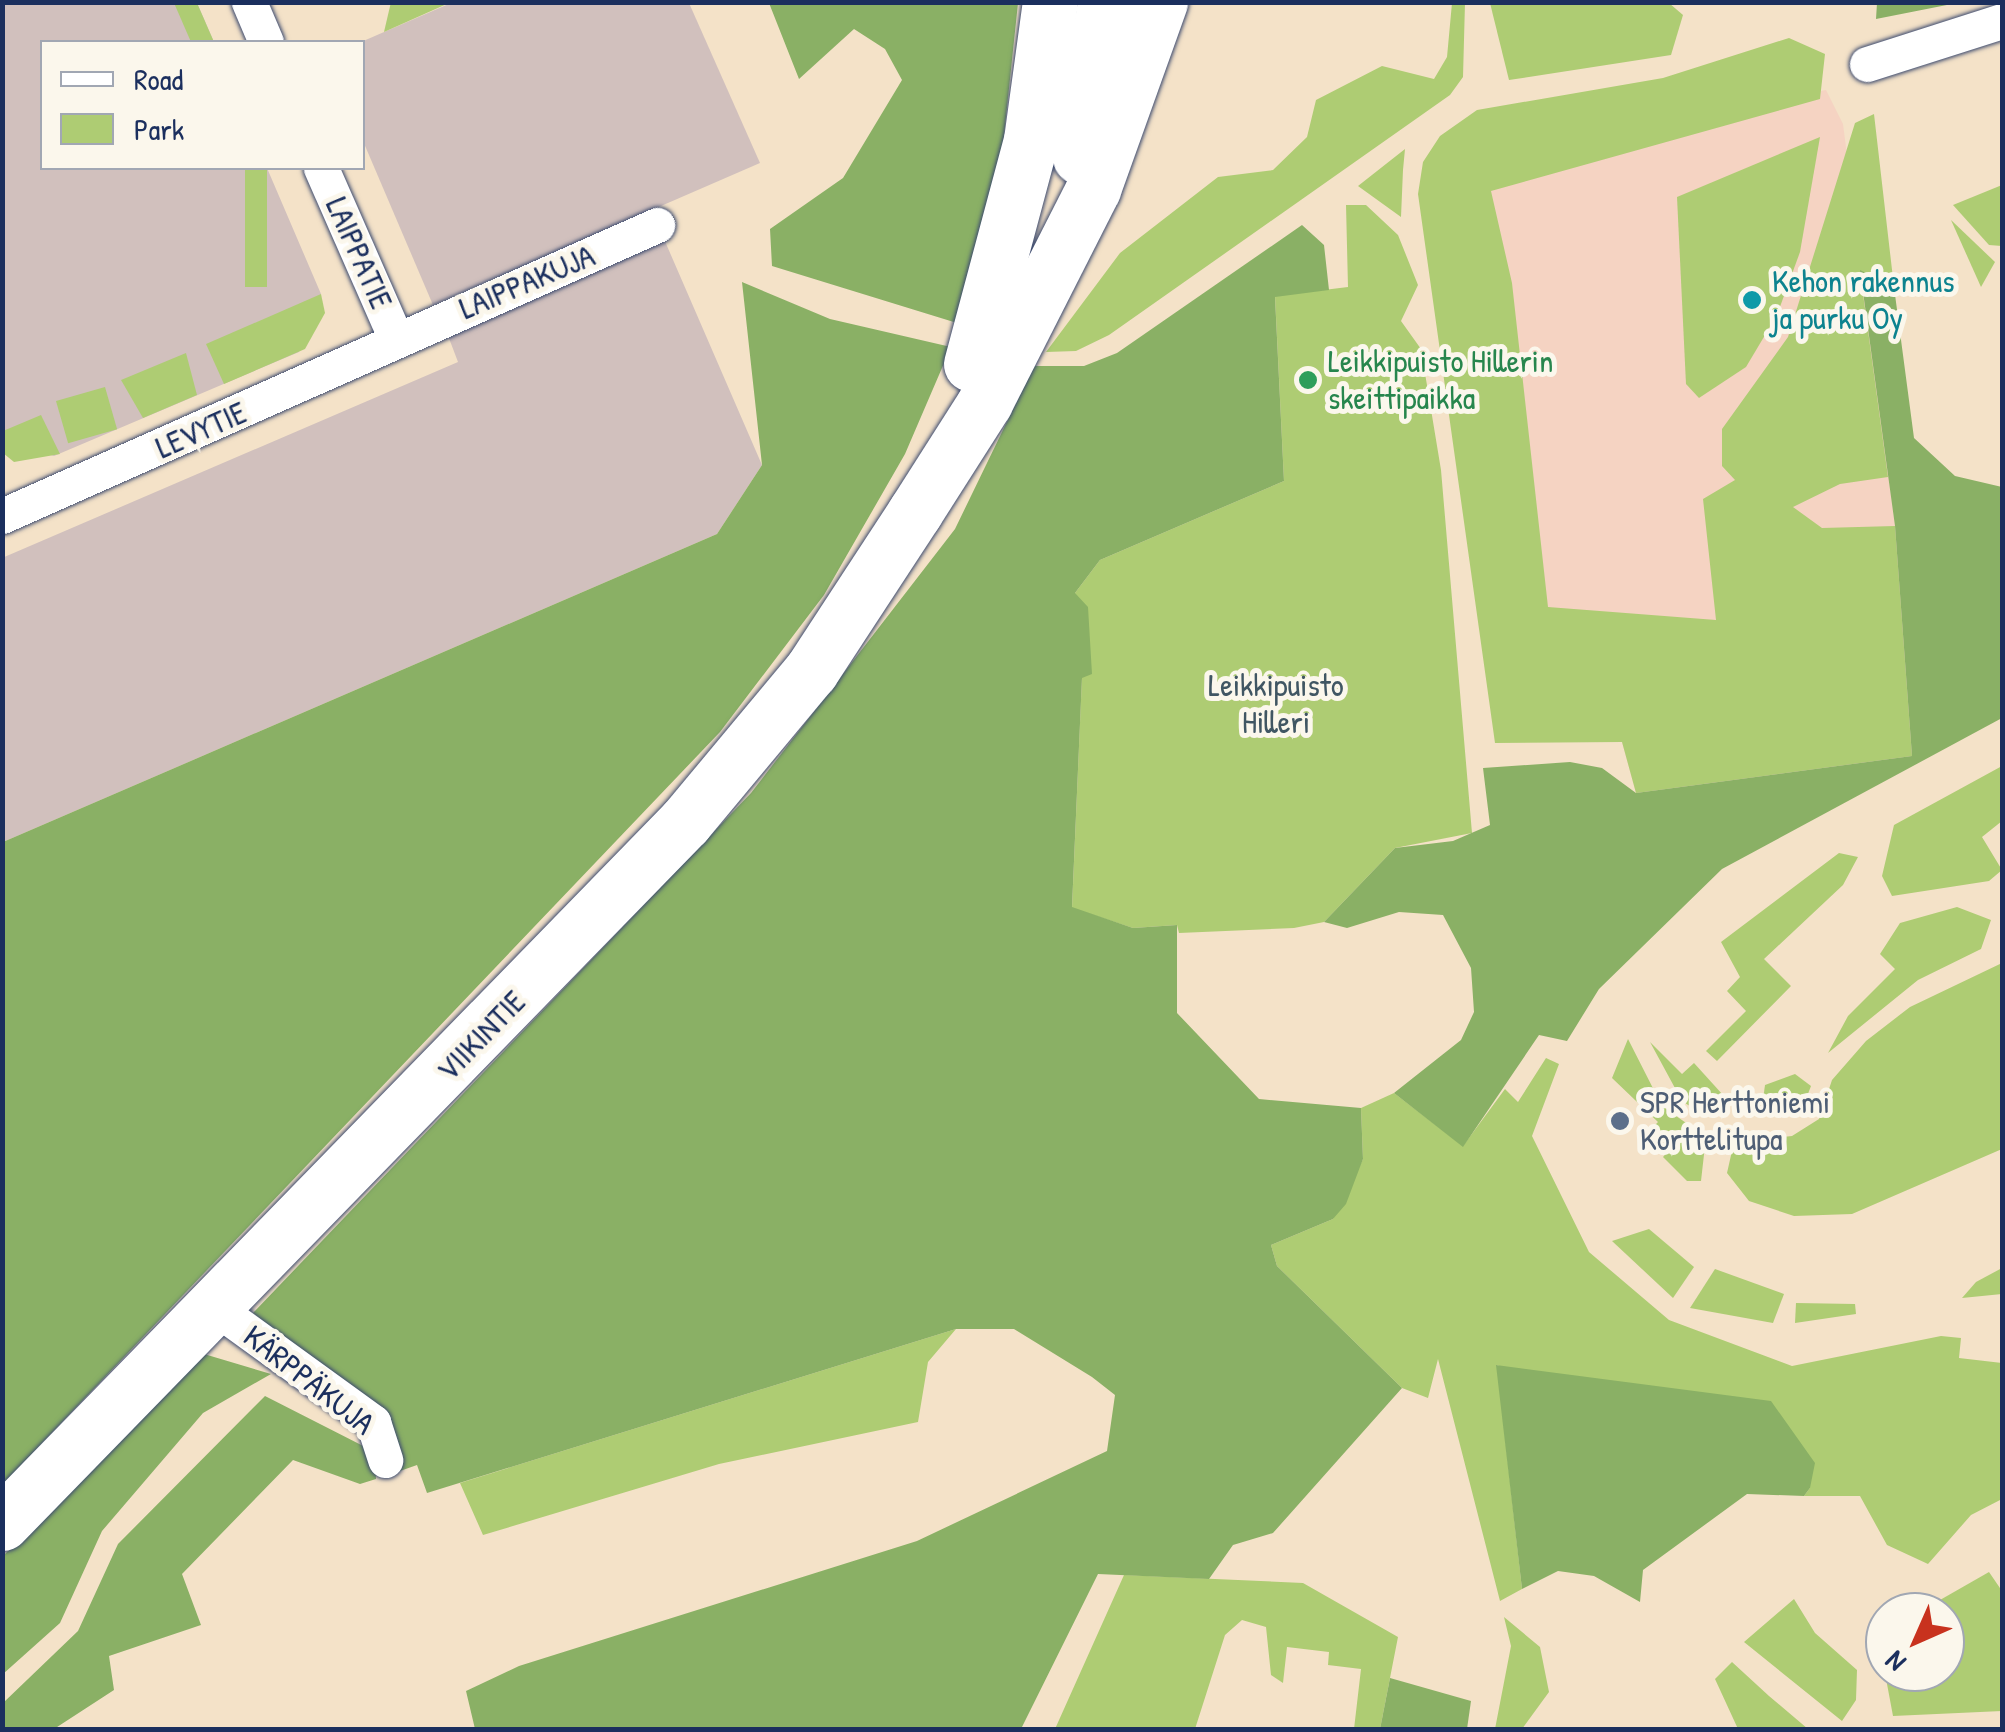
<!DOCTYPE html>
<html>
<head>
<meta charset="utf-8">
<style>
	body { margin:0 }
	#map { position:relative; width:2005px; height:1732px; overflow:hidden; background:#f4e2c8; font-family:"Patrick Hand",sans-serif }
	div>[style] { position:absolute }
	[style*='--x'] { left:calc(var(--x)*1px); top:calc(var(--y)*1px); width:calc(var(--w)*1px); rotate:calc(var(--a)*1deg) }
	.built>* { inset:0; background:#f5d3c2 }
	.industrial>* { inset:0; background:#d1c0bd }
	.green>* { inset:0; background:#aecc73; transform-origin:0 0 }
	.forest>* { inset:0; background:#8ab065 }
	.roads { filter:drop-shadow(0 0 2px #3c4a6e) drop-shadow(0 0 2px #3c4a6e) }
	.minor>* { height:35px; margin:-17.5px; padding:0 17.5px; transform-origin:17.5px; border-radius:17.5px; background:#fff }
	.primary>* { height:55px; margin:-27.5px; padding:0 27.5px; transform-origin:27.5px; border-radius:27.5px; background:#fff }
	.trunk>* { height:55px; margin:-27.5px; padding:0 27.5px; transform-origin:27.5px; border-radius:27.5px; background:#fff }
	.dots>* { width:28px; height:28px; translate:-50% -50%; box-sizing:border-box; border:5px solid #fbf7ec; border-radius:50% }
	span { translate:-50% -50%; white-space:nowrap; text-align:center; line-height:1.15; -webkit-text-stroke:10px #fbf7ec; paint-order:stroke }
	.street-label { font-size:32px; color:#1b2f5e }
	.culture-label { font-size:32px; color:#0d838f }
	.left { translate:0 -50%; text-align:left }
	.leisure-label { font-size:32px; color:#27864d }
	.park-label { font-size:32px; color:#405663 }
	.service-label { font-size:32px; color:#4e5e75 }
	.frame { position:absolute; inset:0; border:5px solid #1b2f5e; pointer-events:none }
	.legend { position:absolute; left:40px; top:40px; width:325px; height:130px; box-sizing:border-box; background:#fbf7ec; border:2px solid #a1a7b3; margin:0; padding:12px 18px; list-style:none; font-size:30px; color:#1b2f5e }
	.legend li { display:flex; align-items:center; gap:20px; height:50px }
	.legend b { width:50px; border:2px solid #a1a7b3 }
	.north { position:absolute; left:1865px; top:1592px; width:100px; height:100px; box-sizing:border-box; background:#fbf7ec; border:2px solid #a1a7b3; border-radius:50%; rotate:225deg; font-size:28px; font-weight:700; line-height:40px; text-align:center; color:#1b2f5e }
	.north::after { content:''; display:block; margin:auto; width:35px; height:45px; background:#c8321e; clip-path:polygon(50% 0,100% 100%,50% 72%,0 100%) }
</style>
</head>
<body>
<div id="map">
	<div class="built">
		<i style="clip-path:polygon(1826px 90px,1843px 124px,1895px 526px,1912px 756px,1636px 793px,1622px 742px,1539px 737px,1458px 164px)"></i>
	</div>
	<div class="industrial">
		<i style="clip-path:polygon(3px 3px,197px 3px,214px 42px,42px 42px,42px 168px,267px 168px,321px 294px,299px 352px,54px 456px,3px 440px)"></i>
		<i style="clip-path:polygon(451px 3px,689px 3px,760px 163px,433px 305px,363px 141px,361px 42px)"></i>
		<i style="clip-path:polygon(664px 239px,762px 465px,717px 534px,3px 842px,2px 558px,458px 362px,447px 333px)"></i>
	</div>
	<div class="green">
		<i style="clip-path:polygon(391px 2px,449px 2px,449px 3px,384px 32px)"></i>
		<i style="clip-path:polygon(174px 3px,197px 3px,214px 42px,191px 42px)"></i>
		<i style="clip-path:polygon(1452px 3px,1465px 3px,1463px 77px,1450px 95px,1109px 335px,1076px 351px,1046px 352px,1120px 253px,1218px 177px,1273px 170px,1307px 137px,1316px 100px,1382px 66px,1434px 79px,1447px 57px)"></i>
		<i style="clip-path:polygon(1490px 3px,1669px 3px,1683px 15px,1671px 55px,1509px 80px)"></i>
		<i style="clip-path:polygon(1789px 38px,1825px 54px,1820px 99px,1491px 191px,1512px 283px,1548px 607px,1716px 620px,1703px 499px,1735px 480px,1722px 466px,1722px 429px,1788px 337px,1855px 123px,1874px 114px,1894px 287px,1860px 272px,1888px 477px,1840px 484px,1793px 507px,1822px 528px,1895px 526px,1912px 756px,1636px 793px,1622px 742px,1495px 743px,1418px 194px,1423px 162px,1440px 136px,1477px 110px,1663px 78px)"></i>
		<i style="clip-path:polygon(1820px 137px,1800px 252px,1777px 315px,1746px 367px,1699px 398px,1686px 384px,1677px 197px)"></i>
		<i style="clip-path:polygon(1405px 149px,1403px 170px,1401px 217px,1358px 186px)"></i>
		<i style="left:245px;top:168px;width:22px;height:119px"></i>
		<i style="clip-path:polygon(2002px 185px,2002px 246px,1989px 245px,1953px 205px)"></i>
		<i style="clip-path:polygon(1346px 205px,1366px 205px,1398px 235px,1418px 285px,1401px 321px,1421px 349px,1441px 470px,1472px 833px,1395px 848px,1324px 922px,1294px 928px,1179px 933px,1177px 925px,1133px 928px,1072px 908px,1082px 677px,1075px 593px,1100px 560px,1284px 481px,1275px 296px,1348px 287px)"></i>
		<i style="clip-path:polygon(1951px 220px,1995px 262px,1981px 287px)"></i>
		<i style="clip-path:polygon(321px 294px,325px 313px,305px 349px,224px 384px,206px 344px)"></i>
		<i style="clip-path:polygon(186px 353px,197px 395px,143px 418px,121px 380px)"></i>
		<i style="left:105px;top:387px;width:44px;height:51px;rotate:74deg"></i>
		<i style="clip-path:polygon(41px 415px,60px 454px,14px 462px,3px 453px,3px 431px)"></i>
		<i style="clip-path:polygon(2002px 766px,2002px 821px,1982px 837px,2002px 870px,1989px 881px,1892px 896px,1882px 876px,1894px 825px)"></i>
		<i style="clip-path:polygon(1839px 853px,1858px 857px,1843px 885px,1764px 959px,1791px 986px,1717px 1061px,1706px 1051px,1746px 1011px,1727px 991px,1740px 977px,1721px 942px)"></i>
		<i style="clip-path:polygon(1957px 907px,1991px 920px,1981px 949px,1918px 980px,1828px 1053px,1848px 1016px,1895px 969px,1880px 954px,1900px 923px)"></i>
		<i style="clip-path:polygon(2002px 963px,2002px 1149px,1852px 1214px,1794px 1216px,1749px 1201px,1727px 1173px,1734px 1142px,1792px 1136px,1819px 1119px,1832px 1080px,1866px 1041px,1910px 1007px)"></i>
		<i style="clip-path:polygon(1628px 1039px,1662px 1106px,1706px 1137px,1701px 1181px,1687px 1181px,1663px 1157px,1672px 1147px,1653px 1127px,1658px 1122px,1612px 1078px)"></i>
		<i style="clip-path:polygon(1650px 1042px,1682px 1074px,1694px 1063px,1723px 1095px,1717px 1108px,1702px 1114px,1682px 1101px)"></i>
		<i style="clip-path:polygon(1546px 1058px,1559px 1064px,1532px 1136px,1589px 1252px,1669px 1320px,1792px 1366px,1941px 1336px,1961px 1338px,1959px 1358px,2002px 1363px,2002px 1499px,1971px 1515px,1928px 1564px,1887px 1545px,1860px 1496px,1804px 1496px,1810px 1488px,1497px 1365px,1522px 1589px,1500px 1601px,1438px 1359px,1428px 1398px,1402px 1388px,1277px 1266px,1271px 1245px,1333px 1219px,1363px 1159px,1361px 1108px,1394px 1093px,1463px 1146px,1505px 1089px,1518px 1102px)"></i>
		<i style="clip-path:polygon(1795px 1074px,1811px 1086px,1806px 1099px,1791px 1114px,1761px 1114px,1765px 1085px)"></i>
		<i style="clip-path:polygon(1649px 1229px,1694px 1267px,1673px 1298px,1612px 1241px)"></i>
		<i style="clip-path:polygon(2002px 1268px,2002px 1294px,1962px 1298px,1976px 1282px)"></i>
		<i style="clip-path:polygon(1715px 1269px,1784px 1294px,1773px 1323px,1690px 1308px)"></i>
		<i style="clip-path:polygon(1796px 1303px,1855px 1304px,1856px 1314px,1795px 1323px)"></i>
		<i style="clip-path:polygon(956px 1329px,928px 1362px,918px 1422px,719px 1464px,483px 1535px,460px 1483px)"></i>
		<i style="clip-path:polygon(1989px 1572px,2002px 1591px,2002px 1711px,1893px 1716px,1884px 1668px,1885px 1666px,1945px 1672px,1945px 1612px,1919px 1612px)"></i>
		<i style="clip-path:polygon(1124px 1575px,1303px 1583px,1398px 1637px,1380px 1729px,1321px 1729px,1354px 1729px,1361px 1669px,1328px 1665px,1329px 1652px,1287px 1647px,1283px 1683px,1271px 1675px,1266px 1627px,1242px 1620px,1225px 1635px,1195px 1729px,1055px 1729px)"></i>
		<i style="clip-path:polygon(1794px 1599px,1815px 1633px,1857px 1670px,1856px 1700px,1842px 1721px,1744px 1642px)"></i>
		<i style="clip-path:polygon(1504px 1617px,1540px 1647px,1549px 1692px,1522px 1729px,1495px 1729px,1511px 1646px)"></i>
		<i style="clip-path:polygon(1732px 1662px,1769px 1696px,1808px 1729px,1738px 1729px,1715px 1679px)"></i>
	</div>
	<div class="forest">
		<i style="clip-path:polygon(769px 3px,1018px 3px,999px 183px,957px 323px,772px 266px,770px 229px,843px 178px,902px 80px,885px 49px,854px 29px,799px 79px)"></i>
		<i style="clip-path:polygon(1877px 3px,1877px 2px,1957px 3px,1876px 19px)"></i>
		<i style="clip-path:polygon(1302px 225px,1324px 245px,1329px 290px,1275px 297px,1284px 481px,1100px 560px,1075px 593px,1088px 607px,1092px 674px,1082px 678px,1072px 907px,1133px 928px,1177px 925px,1177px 1013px,1259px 1099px,1361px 1108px,1363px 1159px,1346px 1204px,1333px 1219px,1271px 1245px,1277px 1266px,1402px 1388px,1273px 1533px,1233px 1545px,1209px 1579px,1098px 1574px,1021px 1729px,475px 1729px,466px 1691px,519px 1666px,917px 1541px,1107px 1451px,1115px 1395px,1092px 1377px,1014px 1329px,956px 1329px,427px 1493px,417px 1465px,400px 1471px,380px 1412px,253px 1313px,751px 793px,955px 529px,1034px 366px,1084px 366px,1117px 353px)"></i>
		<i style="clip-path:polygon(1860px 270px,1894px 287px,1914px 438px,1955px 476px,2002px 487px,2002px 718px,1722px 869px,1599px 989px,1567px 1041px,1539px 1035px,1463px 1147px,1394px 1093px,1461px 1040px,1474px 1012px,1471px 968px,1443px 915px,1399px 912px,1347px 928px,1324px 922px,1395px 848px,1453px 841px,1490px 825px,1483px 768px,1570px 762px,1602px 768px,1636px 793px,1912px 756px,1895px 526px)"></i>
		<i style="clip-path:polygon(742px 282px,830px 319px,951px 347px,905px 454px,824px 595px,720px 732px,3px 1484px,3px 842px,717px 534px,762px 465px)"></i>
		<i style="clip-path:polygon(204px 1354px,271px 1374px,203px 1413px,102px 1531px,60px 1623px,3px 1674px,3px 1556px)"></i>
		<i style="clip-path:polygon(1496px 1365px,1771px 1401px,1815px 1463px,1810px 1488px,1804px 1496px,1747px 1494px,1643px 1570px,1640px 1602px,1594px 1576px,1558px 1571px,1522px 1589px)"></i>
		<i style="clip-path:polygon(265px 1396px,375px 1452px,376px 1479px,360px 1484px,293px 1460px,182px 1574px,201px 1625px,109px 1656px,114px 1690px,54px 1729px,3px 1730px,3px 1703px,78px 1631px,118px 1544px)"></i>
		<i style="clip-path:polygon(1390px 1678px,1471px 1701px,1467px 1729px,1380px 1729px)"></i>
	</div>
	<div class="roads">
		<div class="minor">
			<i style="--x:249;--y:2;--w:43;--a:67"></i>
			<i style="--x:1867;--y:64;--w:142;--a:-17.7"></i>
			<i style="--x:321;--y:168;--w:187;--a:66.3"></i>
			<i style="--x:2;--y:516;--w:717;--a:-23.95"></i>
			<i style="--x:217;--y:1309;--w:193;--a:35.9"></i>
			<i style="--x:373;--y:1422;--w:40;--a:72"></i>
		</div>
		<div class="primary">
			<i style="--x:2;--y:1523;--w:979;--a:-45.75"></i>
			<i style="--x:685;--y:822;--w:197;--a:-50.2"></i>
			<i style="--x:811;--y:671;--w:190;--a:-56.8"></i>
		</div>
		<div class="trunk">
			<i style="--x:1080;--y:157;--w:157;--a:-80.8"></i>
			<i style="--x:971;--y:364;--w:232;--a:-75"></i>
			<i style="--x:1031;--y:140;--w:139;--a:-82.2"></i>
			<i style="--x:915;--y:512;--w:130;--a:-57.5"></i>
			<i style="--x:985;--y:402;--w:239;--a:-63.1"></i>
			<i style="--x:1093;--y:189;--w:199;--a:-70.3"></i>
		</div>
	</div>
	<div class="dots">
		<i style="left:1752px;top:300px;background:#0f9aa8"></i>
		<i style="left:1308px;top:380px;background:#2e9e5b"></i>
		<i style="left:1620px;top:1121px;background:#5c6f8a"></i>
	</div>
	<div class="street-label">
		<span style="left:359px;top:253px;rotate:66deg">LAIPPATIE</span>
		<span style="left:527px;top:282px;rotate:-23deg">LAIPPAKUJA</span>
		<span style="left:201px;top:430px;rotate:-24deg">LEVYTIE</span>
		<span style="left:481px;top:1036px;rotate:-46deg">VIIKINTIE</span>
		<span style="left:309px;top:1380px;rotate:38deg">KÄRPPÄKUJA</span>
	</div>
	<div class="culture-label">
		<span class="left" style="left:1772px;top:300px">Kehon rakennus<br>ja purku Oy</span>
	</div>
	<div class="leisure-label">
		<span class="left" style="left:1328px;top:380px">Leikkipuisto Hillerin<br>skeittipaikka</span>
	</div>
	<div class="park-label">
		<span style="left:1276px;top:704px">Leikkipuisto<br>Hilleri</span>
	</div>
	<div class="service-label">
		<span class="left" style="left:1640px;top:1121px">SPR Herttoniemi<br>Korttelitupa</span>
	</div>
	<div class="frame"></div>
	<ul class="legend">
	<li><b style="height:12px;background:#fff"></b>Road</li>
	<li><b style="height:28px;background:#aecc73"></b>Park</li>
	</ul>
	<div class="north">N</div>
</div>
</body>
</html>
